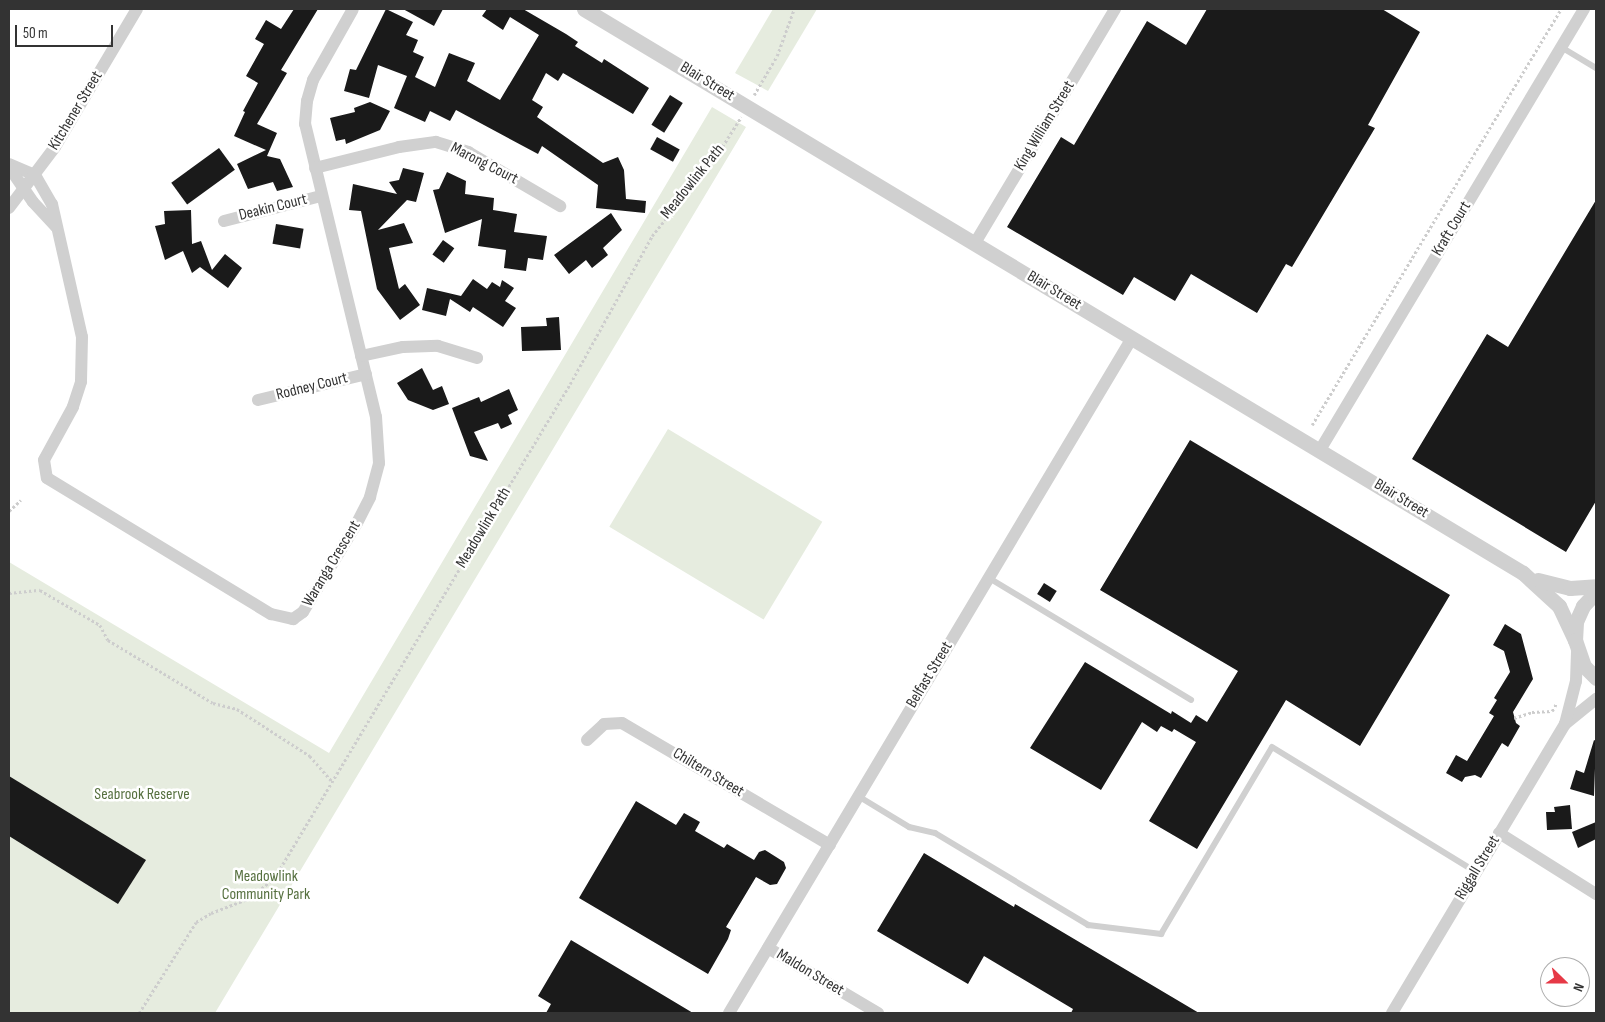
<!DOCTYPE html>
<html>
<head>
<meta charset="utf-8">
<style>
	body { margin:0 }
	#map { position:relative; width:1605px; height:1022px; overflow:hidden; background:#fff; font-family:"Sofia Sans Condensed",sans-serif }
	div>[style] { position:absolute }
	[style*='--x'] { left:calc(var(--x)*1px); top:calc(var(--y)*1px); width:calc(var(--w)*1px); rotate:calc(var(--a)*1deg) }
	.green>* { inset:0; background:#e6ecdf; transform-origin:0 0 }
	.building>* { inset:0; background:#1a1a1a; transform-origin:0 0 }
	.path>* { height:2.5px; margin-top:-1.25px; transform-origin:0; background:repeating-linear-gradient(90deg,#cdcdcd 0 2.5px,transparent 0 5px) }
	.service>* { height:6px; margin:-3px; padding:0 3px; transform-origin:3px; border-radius:3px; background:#d0d0d0 }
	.minor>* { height:12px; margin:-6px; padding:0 6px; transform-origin:6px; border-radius:6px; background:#d0d0d0 }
	.tertiary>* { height:15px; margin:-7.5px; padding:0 7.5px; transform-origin:7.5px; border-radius:7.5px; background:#d0d0d0 }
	span { translate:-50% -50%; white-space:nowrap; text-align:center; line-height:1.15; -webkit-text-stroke:5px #fff; paint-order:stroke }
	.street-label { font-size:16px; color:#333 }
	.park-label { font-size:16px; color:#56703f }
	.frame { position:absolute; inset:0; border:10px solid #333; pointer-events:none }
	.north { position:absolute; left:1540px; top:957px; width:50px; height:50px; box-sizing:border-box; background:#fff; border:1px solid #adadad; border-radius:50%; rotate:112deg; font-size:14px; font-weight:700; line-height:20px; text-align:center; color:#333 }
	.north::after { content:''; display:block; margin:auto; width:18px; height:22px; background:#e63946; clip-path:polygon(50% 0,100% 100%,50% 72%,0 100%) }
	.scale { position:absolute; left:15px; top:25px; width:98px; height:22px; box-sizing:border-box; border:2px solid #333; border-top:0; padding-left:6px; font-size:15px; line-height:18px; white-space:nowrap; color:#333; -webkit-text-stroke:4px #fff; paint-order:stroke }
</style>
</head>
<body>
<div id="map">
	<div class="green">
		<i style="clip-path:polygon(773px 9px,817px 9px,768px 91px,735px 73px)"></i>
		<i style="clip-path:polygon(712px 107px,746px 127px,215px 1013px,9px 1013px,9px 562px,329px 753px)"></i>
		<i style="left:668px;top:429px;width:180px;height:114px;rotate:31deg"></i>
	</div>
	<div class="building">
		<i style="clip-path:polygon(294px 9px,318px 9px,281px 70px,287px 73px,257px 124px,277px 133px,267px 156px,280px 159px,293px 187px,277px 191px,273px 182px,248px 189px,237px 164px,266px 150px,234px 136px,245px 112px,243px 111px,258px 83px,246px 76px,264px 44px,255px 39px,266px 20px,281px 29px)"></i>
		<i style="clip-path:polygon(386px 9px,413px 22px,406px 35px,418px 40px,413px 52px,424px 57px,415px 77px,435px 87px,449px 53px,475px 63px,467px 81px,500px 100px,539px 35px,510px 17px,503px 30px,482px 16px,487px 9px,523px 9px,566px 34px,578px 42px,575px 46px,602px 63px,604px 59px,649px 88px,633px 114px,563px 73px,558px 81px,546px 73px,532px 100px,543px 107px,537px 117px,603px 163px,618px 157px,624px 170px,626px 199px,646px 201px,645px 213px,596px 208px,598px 185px,542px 146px,538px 154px,456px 110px,450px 121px,430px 111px,425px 122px,394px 108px,407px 76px,378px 65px,369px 98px,344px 91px,350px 69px,356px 70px)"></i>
		<i style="clip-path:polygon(403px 9px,443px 9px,434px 26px)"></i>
		<i style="clip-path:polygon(1207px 9px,1382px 9px,1420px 32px,1368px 125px,1375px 128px,1292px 267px,1286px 264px,1257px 313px,1191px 274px,1175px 301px,1134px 277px,1123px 295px,1007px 227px,1061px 137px,1074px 145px,1147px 21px,1186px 45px)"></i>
		<i style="left:670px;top:95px;width:15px;height:35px;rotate:32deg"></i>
		<i style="clip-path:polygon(370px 102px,390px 111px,380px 130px,346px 144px,345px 139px,336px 141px,330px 118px,355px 112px,354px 108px)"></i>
		<i style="left:657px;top:137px;width:26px;height:14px;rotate:29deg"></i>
		<i style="left:219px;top:148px;width:27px;height:59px;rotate:54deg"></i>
		<i style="clip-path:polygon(403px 168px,424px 173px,416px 202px,407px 200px,378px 230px,404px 223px,413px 243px,389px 248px,399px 289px,405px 284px,420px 305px,400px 320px,377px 289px,361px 211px,349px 210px,353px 184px,397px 194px,389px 182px,399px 180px)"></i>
		<i style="clip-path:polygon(447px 172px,466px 181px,465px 194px,494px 198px,493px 210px,517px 214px,514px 232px,547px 236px,543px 260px,528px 258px,526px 271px,504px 268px,506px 250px,478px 246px,482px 219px,445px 233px,433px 190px,439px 189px)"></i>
		<i style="clip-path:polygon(1596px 200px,1596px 501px,1566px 552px,1412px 459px,1487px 334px,1508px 347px)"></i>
		<i style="clip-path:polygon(191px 210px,192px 244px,201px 241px,212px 270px,225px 254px,242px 268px,228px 288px,200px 267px,192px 273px,183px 251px,165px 260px,155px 226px,165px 224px,164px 211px)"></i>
		<i style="clip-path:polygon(611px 213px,622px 230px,603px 248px,608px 255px,592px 268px,586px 260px,569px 274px,554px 255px)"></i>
		<i style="left:276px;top:224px;width:28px;height:20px;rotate:10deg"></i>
		<i style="left:443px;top:240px;width:14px;height:18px;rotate:36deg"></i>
		<i style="clip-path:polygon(473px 279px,487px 289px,492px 282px,500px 287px,502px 280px,514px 288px,505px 301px,516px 308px,503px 327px,473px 307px,470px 312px,450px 299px,446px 316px,422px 310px,427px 288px,461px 296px)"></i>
		<i style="clip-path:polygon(559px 317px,561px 350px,522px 351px,521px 327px,547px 326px,546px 318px)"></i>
		<i style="clip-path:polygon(422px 368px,433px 390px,442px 386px,449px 404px,433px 410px,408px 400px,397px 383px)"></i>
		<i style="clip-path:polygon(509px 389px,518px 410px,508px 415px,512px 424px,501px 429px,498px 423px,474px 432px,488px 461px,470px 456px,452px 408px,479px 397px,481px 402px)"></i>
		<i style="clip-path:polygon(1190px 440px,1450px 595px,1360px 746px,1286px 700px,1197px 849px,1149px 821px,1196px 742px,1174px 729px,1172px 732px,1161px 726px,1157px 732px,1142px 722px,1101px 790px,1030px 748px,1085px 662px,1171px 714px,1172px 711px,1191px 723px,1196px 715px,1207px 722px,1238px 671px,1100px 590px)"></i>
		<i style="left:1044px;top:583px;width:15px;height:13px;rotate:32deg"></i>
		<i style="clip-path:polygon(1505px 624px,1521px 634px,1533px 679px,1513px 712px,1516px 723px,1520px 726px,1508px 747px,1502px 743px,1481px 778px,1475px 775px,1465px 777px,1462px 782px,1446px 773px,1456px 755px,1467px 761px,1494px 716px,1489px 713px,1497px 700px,1494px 698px,1510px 672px,1504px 651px,1493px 645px)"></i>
		<i style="clip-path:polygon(1594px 740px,1596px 741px,1594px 796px,1570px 789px,1576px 770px,1584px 773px)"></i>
		<i style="clip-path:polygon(9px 776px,146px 860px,118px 904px,9px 836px)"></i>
		<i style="clip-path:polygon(636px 801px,676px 825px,684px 813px,700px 822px,695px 831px,724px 848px,727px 844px,754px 860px,759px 852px,765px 850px,784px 862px,786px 868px,777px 884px,770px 885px,756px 877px,726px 927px,731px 930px,728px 939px,708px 974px,579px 898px)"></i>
		<i style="clip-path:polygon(1570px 805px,1572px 829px,1547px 830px,1546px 812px,1555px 812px,1554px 807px)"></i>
		<i style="clip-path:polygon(1596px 822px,1596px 839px,1578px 848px,1572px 832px)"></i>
		<i style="clip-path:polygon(924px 853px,1014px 907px,1015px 904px,1199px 1013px,1071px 1013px,1073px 1009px,984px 956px,968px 984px,877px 931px)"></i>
		<i style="clip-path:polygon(571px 940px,693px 1013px,546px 1013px,551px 1004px,538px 996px)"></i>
	</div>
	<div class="path">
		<i style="--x:754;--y:95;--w:45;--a:-59.5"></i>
		<i style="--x:777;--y:56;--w:50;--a:-70.1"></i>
		<i style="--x:1312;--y:425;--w:485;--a:-59.1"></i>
		<i style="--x:9;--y:511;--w:16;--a:-43"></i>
		<i style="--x:9;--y:593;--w:31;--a:-6"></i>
		<i style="--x:40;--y:590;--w:69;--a:30.3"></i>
		<i style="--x:100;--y:625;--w:17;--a:62"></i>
		<i style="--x:108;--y:640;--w:122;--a:31"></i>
		<i style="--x:213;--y:703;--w:25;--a:14"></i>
		<i style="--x:237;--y:709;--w:87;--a:32.8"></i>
		<i style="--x:310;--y:756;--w:33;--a:49"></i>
		<i style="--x:1514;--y:718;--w:19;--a:-18"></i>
		<i style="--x:1532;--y:712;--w:20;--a:-3"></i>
		<i style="--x:1552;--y:711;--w:8;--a:-60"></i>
		<i style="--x:139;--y:1013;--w:107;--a:-57.9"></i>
		<i style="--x:196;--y:922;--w:17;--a:-31"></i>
		<i style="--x:211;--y:913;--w:42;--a:-21"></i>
		<i style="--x:250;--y:898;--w:33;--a:-40"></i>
		<i style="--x:275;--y:877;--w:575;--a:-59.1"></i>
		<i style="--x:570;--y:384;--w:169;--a:-61"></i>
		<i style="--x:652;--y:236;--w:104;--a:-51.3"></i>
		<i style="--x:717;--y:155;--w:45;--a:-57.7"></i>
	</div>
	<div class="service">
		<i style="--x:1561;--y:47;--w:41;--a:31"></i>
		<i style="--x:989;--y:578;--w:236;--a:31.1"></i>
		<i style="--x:858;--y:796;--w:60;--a:31.3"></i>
		<i style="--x:909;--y:827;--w:27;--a:13"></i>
		<i style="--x:935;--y:833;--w:179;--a:31"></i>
		<i style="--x:1088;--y:925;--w:74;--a:7"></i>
		<i style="--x:1161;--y:934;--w:217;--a:-59.3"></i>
		<i style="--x:1272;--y:747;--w:239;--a:31.5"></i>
	</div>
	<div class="minor">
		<i style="--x:9;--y:164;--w:28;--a:23"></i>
		<i style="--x:35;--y:175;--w:34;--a:60"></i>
		<i style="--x:52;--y:204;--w:136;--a:77.3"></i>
		<i style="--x:82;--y:337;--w:45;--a:91.3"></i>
		<i style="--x:81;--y:382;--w:26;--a:108"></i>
		<i style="--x:73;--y:407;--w:60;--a:118.7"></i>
		<i style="--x:44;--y:460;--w:18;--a:81"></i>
		<i style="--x:47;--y:478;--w:262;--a:31.3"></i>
		<i style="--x:271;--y:614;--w:23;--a:13"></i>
		<i style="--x:293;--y:619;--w:12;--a:-35"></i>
		<i style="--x:303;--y:612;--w:104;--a:-58.8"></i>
		<i style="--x:357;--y:523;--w:29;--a:-63"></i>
		<i style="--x:370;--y:497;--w:35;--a:-75"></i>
		<i style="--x:379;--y:463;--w:46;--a:-93.7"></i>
		<i style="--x:376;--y:417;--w:301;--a:-103.6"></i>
		<i style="--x:305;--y:124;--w:23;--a:-85"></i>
		<i style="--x:307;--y:101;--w:22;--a:-74"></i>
		<i style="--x:313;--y:80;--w:81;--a:-60.6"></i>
		<i style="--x:9;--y:167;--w:42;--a:55.6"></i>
		<i style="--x:33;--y:202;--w:34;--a:47"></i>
		<i style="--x:315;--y:168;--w:87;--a:-14"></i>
		<i style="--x:399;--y:147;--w:37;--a:-8"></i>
		<i style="--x:436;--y:142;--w:34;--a:17"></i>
		<i style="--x:468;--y:152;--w:107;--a:30.4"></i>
		<i style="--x:9;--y:208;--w:76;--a:-53"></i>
		<i style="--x:55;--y:147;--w:161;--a:-59.3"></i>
		<i style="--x:224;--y:221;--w:100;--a:-14.5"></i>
		<i style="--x:975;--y:243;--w:273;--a:-59.1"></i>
		<i style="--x:361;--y:356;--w:43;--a:-12.1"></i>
		<i style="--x:403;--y:347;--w:35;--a:-2"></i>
		<i style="--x:438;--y:346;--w:41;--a:17.1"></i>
		<i style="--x:258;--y:400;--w:111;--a:-13.5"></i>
		<i style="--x:1320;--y:450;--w:514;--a:-59.09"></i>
		<i style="--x:1565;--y:724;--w:40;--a:-39"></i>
		<i style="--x:587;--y:740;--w:23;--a:-43"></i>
		<i style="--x:604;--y:724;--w:18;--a:-3"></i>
		<i style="--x:622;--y:723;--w:241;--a:30.4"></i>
		<i style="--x:1499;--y:833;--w:115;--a:32.2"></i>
		<i style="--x:768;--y:948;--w:128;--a:30.6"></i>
		<i style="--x:729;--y:1013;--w:786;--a:-59.16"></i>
		<i style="--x:1392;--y:1013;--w:337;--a:-59.1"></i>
		<i style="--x:1565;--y:724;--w:44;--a:-75.7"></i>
		<i style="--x:1576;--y:681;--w:29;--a:-88"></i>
	</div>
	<div class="tertiary">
		<i style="--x:584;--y:9;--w:1095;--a:30.99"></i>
		<i style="--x:1523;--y:573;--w:49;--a:42.5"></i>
		<i style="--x:1559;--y:606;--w:38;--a:65"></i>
		<i style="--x:1538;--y:580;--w:33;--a:14"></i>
		<i style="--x:1570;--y:588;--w:26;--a:-4"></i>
		<i style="--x:1596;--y:592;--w:19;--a:133"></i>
		<i style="--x:1583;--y:606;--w:17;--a:114"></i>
		<i style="--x:1576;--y:622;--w:18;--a:93"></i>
		<i style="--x:1575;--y:640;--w:28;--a:71"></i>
		<i style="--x:1584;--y:666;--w:17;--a:45"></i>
	</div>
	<div class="street-label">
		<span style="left:707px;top:82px;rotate:31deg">Blair Street</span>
		<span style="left:76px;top:111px;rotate:-59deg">Kitchener Street</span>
		<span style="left:1045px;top:126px;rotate:-59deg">King William Street</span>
		<span style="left:484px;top:164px;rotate:27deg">Marong Court</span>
		<span style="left:693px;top:182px;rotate:-51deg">Meadowlink Path</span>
		<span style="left:273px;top:208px;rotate:-14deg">Deakin Court</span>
		<span style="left:1452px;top:229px;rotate:-59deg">Kraft Court</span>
		<span style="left:1054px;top:291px;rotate:31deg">Blair Street</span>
		<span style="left:312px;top:387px;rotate:-14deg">Rodney Court</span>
		<span style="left:1401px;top:499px;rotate:31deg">Blair Street</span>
		<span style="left:484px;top:528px;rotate:-59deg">Meadowlink Path</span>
		<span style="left:332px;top:564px;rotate:-59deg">Waranga Crescent</span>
		<span style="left:930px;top:675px;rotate:-59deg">Belfast Street</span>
		<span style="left:708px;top:773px;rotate:31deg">Chiltern Street</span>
		<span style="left:1478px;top:868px;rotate:-59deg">Riggall Street</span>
		<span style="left:810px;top:973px;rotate:31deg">Maldon Street</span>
	</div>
	<div class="park-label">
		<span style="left:142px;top:795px">Seabrook Reserve</span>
		<span style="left:266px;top:886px">Meadowlink<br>Community Park</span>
	</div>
	<div class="frame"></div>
	<div class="north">N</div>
	<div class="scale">50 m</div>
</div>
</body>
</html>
